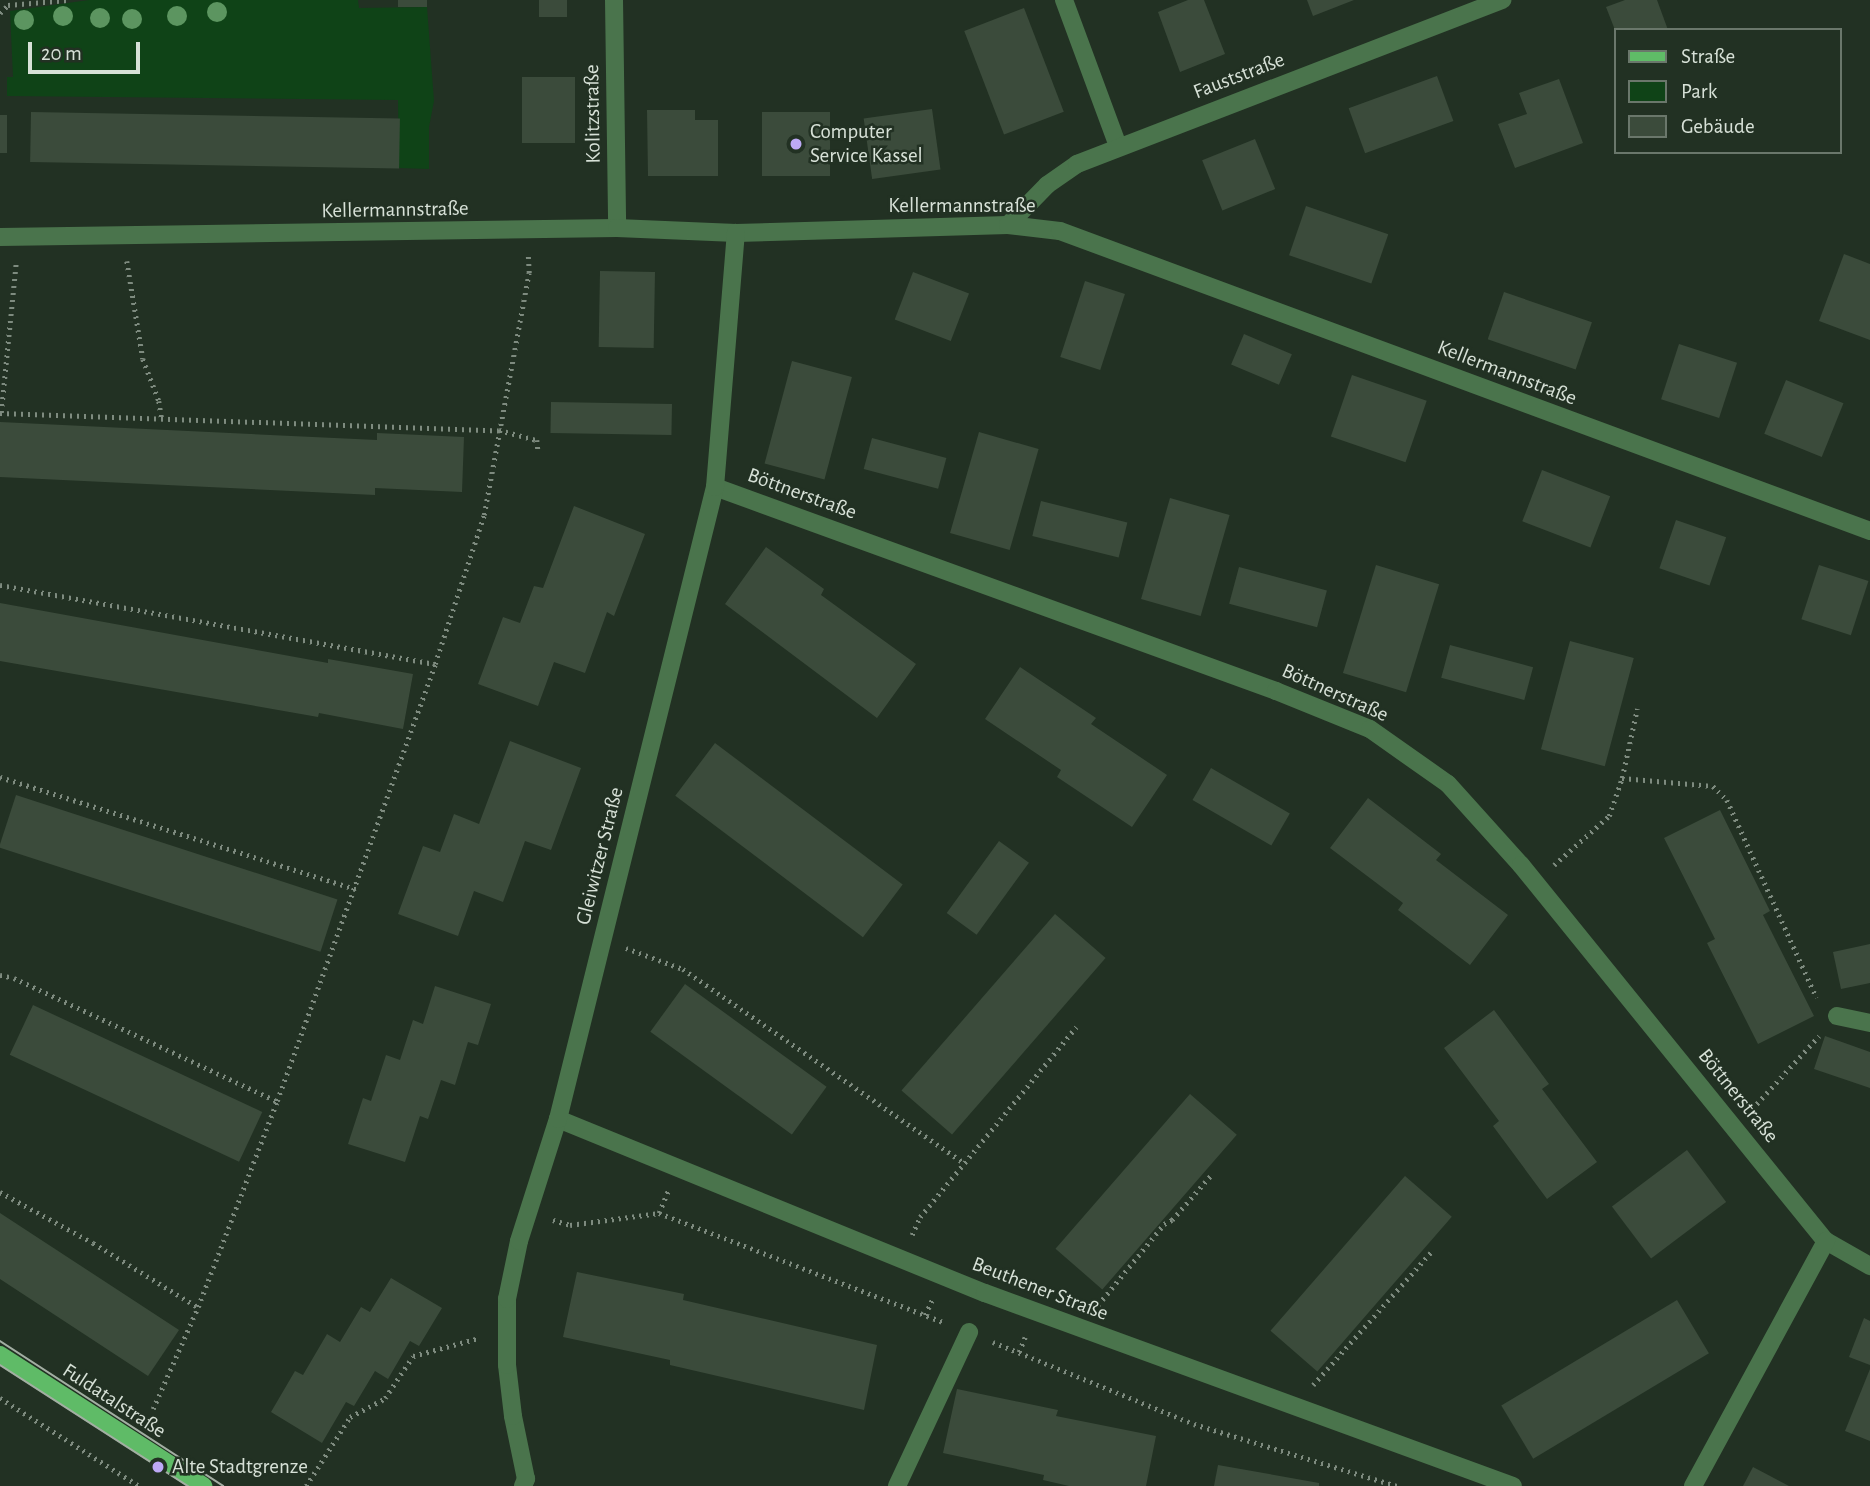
<!DOCTYPE html>
<html>
<head>
<meta charset="utf-8">
<style>
	body { margin:0 }
	#map { position:relative; width:1870px; height:1486px; overflow:hidden; background:#223123; font-family:"Alegreya Sans",sans-serif }
	div>[style] { position:absolute }
	[style*='--x'] { left:calc(var(--x)*1px); top:calc(var(--y)*1px); width:calc(var(--w)*1px); rotate:calc(var(--a)*1deg) }
	.green>* { inset:0; background:#0f4317 }
	.building>* { inset:0; background:#3b4b3b; transform-origin:0 0 }
	.path>* { height:4.5px; margin-top:-2.25px; transform-origin:0; background:repeating-linear-gradient(90deg,#7e8b7f 0 2px,transparent 0 7px) }
	.minor>* { height:18px; margin:-9px; padding:0 9px; transform-origin:9px; border-radius:9px; background:#4a744c }
	.major>* { height:18px; margin:-9px; padding:0 9px; transform-origin:9px; border-radius:9px; background:#5fbb67 }
	.tram>* { height:2px; margin:-1px; padding:0 1px; transform-origin:1px; border-radius:1px; background:#a3aea3 }
	.trees>* { width:20px; height:20px; margin:-10px; border-radius:50%; background:#5c9560 }
	.dots>* { width:19px; height:19px; translate:-50% -50%; box-sizing:border-box; border:4px solid #223123; border-radius:50% }
	span { translate:-50% -50%; white-space:nowrap; text-align:center; line-height:1.15; -webkit-text-stroke:5px #223123; paint-order:stroke }
	.street-label { font-size:21px; color:#d7e1d7 }
	.poi-label { font-size:21px; color:#d7e1d7 }
	.left { translate:0 -50%; text-align:left }
	.legend { position:absolute; left:1614px; top:28px; width:228px; height:126px; box-sizing:border-box; background:#223123; border:2px solid #6a776b; margin:0; padding:9px 12px; list-style:none; font-size:21px; color:#d7e1d7 }
	.legend li { display:flex; align-items:center; gap:14px; height:35px }
	.legend b { width:35px; border:2px solid #6a776b }
	.scale { position:absolute; left:28px; top:42px; width:112px; height:32px; box-sizing:border-box; border:4px solid #d7e1d7; border-top:0; padding-left:9px; font-size:21px; line-height:24px; white-space:nowrap; color:#d7e1d7; -webkit-text-stroke:5px #223123; paint-order:stroke }
</style>
</head>
<body>
<div id="map">
	<div class="green">
		<i style="clip-path:polygon(89px 0,358px 0,359px 8px,427px 7px,434px 101px,429px 127px,429px 169px,399px 168px,398px 100px,7px 96px,7px 77px,13px 77px,10px 11px)"></i>
	</div>
	<div class="building">
		<i style="left:398px;top:0;width:29px;height:7px"></i>
		<i style="left:539px;top:0;width:28px;height:17px"></i>
		<i style="clip-path:polygon(1188px 0,1204px 0,1225px 54px,1180px 72px,1158px 12px)"></i>
		<i style="clip-path:polygon(1307px 0,1354px 0,1313px 16px)"></i>
		<i style="clip-path:polygon(1625px 0,1657px 0,1668px 30px,1615px 30px,1606px 7px)"></i>
		<i style="left:1024px;top:8px;width:111px;height:64px;rotate:69deg"></i>
		<i style="left:1437px;top:76px;width:48px;height:94px;rotate:70deg"></i>
		<i style="left:575px;top:77px;width:66px;height:53px;rotate:90deg"></i>
		<i style="clip-path:polygon(1559px 79px,1583px 143px,1515px 168px,1498px 124px,1527px 114px,1519px 93px)"></i>
		<i style="left:932px;top:109px;width:61px;height:69px;rotate:82deg"></i>
		<i style="clip-path:polygon(647px 110px,695px 110px,695px 120px,718px 120px,718px 176px,648px 176px)"></i>
		<i style="left:31px;top:112px;width:369px;height:50px;rotate:1deg"></i>
		<i style="left:762px;top:112px;width:68px;height:64px"></i>
		<i style="left:0;top:115px;width:7px;height:38px"></i>
		<i style="left:1255px;top:139px;width:54px;height:57px;rotate:68deg"></i>
		<i style="left:1306px;top:206px;width:87px;height:52px;rotate:19deg"></i>
		<i style="clip-path:polygon(1844px 254px,1870px 264px,1870px 340px,1819px 321px)"></i>
		<i style="left:600px;top:271px;width:55px;height:76px;rotate:1deg"></i>
		<i style="left:913px;top:272px;width:60px;height:51px;rotate:21deg"></i>
		<i style="left:1085px;top:281px;width:42px;height:80px;rotate:18deg"></i>
		<i style="left:1504px;top:292px;width:93px;height:50px;rotate:19deg"></i>
		<i style="left:1244px;top:334px;width:52px;height:33px;rotate:23deg"></i>
		<i style="left:1679px;top:344px;width:61px;height:58px;rotate:18deg"></i>
		<i style="left:792px;top:361px;width:62px;height:106px;rotate:15deg"></i>
		<i style="left:1352px;top:375px;width:79px;height:65px;rotate:19deg"></i>
		<i style="left:1786px;top:380px;width:62px;height:58px;rotate:22deg"></i>
		<i style="left:551px;top:402px;width:121px;height:31px;rotate:1deg"></i>
		<i style="clip-path:polygon(0 422px,377px 440px,377px 433px,464px 437px,462px 492px,375px 488px,375px 495px,0 477px)"></i>
		<i style="left:979px;top:432px;width:62px;height:105px;rotate:16deg"></i>
		<i style="left:872px;top:438px;width:77px;height:32px;rotate:15deg"></i>
		<i style="left:1542px;top:470px;width:73px;height:55px;rotate:21deg"></i>
		<i style="left:1170px;top:498px;width:62px;height:105px;rotate:16deg"></i>
		<i style="left:1041px;top:501px;width:89px;height:36px;rotate:14deg"></i>
		<i style="clip-path:polygon(574px 506px,645px 534px,614px 616px,607px 612px,585px 673px,554px 662px,538px 706px,478px 684px,503px 617px,520px 623px,534px 586px,543px 588px)"></i>
		<i style="left:1676px;top:520px;width:53px;height:51px;rotate:19deg"></i>
		<i style="clip-path:polygon(766px 547px,824px 589px,821px 595px,916px 664px,877px 718px,725px 604px)"></i>
		<i style="left:1376px;top:565px;width:66px;height:113px;rotate:17deg"></i>
		<i style="left:1819px;top:565px;width:52px;height:57px;rotate:18deg"></i>
		<i style="left:1239px;top:567px;width:91px;height:38px;rotate:15deg"></i>
		<i style="clip-path:polygon(0 603px,328px 663px,328px 659px,413px 674px,403px 729px,319px 713px,318px 717px,0 661px)"></i>
		<i style="left:1570px;top:641px;width:66px;height:112px;rotate:15deg"></i>
		<i style="left:1450px;top:645px;width:86px;height:34px;rotate:15deg"></i>
		<i style="clip-path:polygon(1020px 667px,1096px 718px,1091px 724px,1167px 775px,1132px 827px,1057px 777px,1061px 770px,985px 719px)"></i>
		<i style="clip-path:polygon(510px 741px,581px 768px,551px 850px,525px 841px,503px 902px,474px 891px,458px 936px,398px 914px,423px 846px,440px 852px,454px 814px,479px 824px)"></i>
		<i style="left:715px;top:743px;width:235px;height:66px;rotate:37deg"></i>
		<i style="left:1211px;top:768px;width:91px;height:37px;rotate:30deg"></i>
		<i style="left:16px;top:795px;width:338px;height:55px;rotate:18deg"></i>
		<i style="clip-path:polygon(1368px 798px,1441px 854px,1436px 860px,1508px 915px,1470px 965px,1398px 910px,1403px 903px,1330px 848px)"></i>
		<i style="clip-path:polygon(1720px 810px,1770px 911px,1763px 915px,1814px 1016px,1758px 1044px,1707px 943px,1715px 939px,1664px 838px)"></i>
		<i style="left:999px;top:841px;width:37px;height:89px;rotate:36deg"></i>
		<i style="left:1055px;top:914px;width:67px;height:234px;rotate:41deg"></i>
		<i style="clip-path:polygon(1870px 944px,1870px 983px,1841px 989px,1833px 952px)"></i>
		<i style="left:685px;top:984px;width:175px;height:59px;rotate:36deg"></i>
		<i style="clip-path:polygon(435px 986px,491px 1004px,478px 1045px,468px 1042px,455px 1085px,441px 1080px,428px 1119px,420px 1116px,405px 1162px,348px 1144px,363px 1098px,371px 1101px,386px 1055px,400px 1060px,413px 1020px,423px 1024px)"></i>
		<i style="left:33px;top:1005px;width:253px;height:55px;rotate:25deg"></i>
		<i style="clip-path:polygon(1494px 1010px,1549px 1084px,1542px 1089px,1597px 1162px,1547px 1199px,1493px 1126px,1499px 1121px,1444px 1048px)"></i>
		<i style="clip-path:polygon(1825px 1036px,1870px 1052px,1870px 1088px,1814px 1069px)"></i>
		<i style="left:1190px;top:1094px;width:62px;height:205px;rotate:41deg"></i>
		<i style="left:1687px;top:1150px;width:65px;height:94px;rotate:53deg"></i>
		<i style="left:1405px;top:1176px;width:62px;height:205px;rotate:41deg"></i>
		<i style="clip-path:polygon(0 1213px,179px 1330px,148px 1376px,0 1279px)"></i>
		<i style="clip-path:polygon(577px 1272px,684px 1294px,683px 1300px,877px 1345px,864px 1410px,670px 1365px,670px 1360px,563px 1337px)"></i>
		<i style="clip-path:polygon(391px 1278px,442px 1308px,419px 1346px,410px 1341px,388px 1379px,375px 1371px,354px 1406px,346px 1402px,322px 1443px,271px 1412px,295px 1371px,303px 1375px,327px 1334px,340px 1342px,361px 1307px,370px 1312px)"></i>
		<i style="left:1677px;top:1300px;width:62px;height:205px;rotate:59deg"></i>
		<i style="clip-path:polygon(1864px 1318px,1870px 1321px,1870px 1365px,1849px 1357px)"></i>
		<i style="clip-path:polygon(1870px 1369px,1870px 1441px,1845px 1431px)"></i>
		<i style="clip-path:polygon(957px 1389px,1058px 1410px,1056px 1416px,1156px 1436px,1146px 1486px,1069px 1486px,1043px 1480px,1044px 1475px,943px 1453px)"></i>
		<i style="clip-path:polygon(1218px 1465px,1319px 1483px,1319px 1486px,1214px 1486px)"></i>
		<i style="clip-path:polygon(1753px 1467px,1789px 1486px,1743px 1486px)"></i>
	</div>
	<div class="path">
		<i style="--x:0;--y:13;--w:11;--a:-45"></i>
		<i style="--x:8;--y:5;--w:60;--a:-4.8"></i>
		<i style="--x:127;--y:261;--w:99;--a:80.7"></i>
		<i style="--x:143;--y:359;--w:45;--a:69.1"></i>
		<i style="--x:159;--y:401;--w:18;--a:81"></i>
		<i style="--x:0;--y:413;--w:499;--a:2"></i>
		<i style="--x:499;--y:430;--w:39;--a:15"></i>
		<i style="--x:537;--y:440;--w:9;--a:84"></i>
		<i style="--x:1;--y:413;--w:152;--a:-84.3"></i>
		<i style="--x:0;--y:585;--w:442;--a:10.3"></i>
		<i style="--x:0;--y:777;--w:373;--a:17.5"></i>
		<i style="--x:1622;--y:778;--w:91;--a:5"></i>
		<i style="--x:1713;--y:786;--w:20;--a:45"></i>
		<i style="--x:1727;--y:800;--w:217;--a:65.6"></i>
		<i style="--x:1554;--y:865;--w:74;--a:-41.7"></i>
		<i style="--x:1609;--y:816;--w:40;--a:-71.1"></i>
		<i style="--x:1622;--y:778;--w:71;--a:-77.7"></i>
		<i style="--x:626;--y:948;--w:61;--a:20.2"></i>
		<i style="--x:683;--y:969;--w:341;--a:34.6"></i>
		<i style="--x:0;--y:975;--w:14;--a:12"></i>
		<i style="--x:14;--y:978;--w:290;--a:25.1"></i>
		<i style="--x:1752;--y:1109;--w:99;--a:-47.5"></i>
		<i style="--x:0;--y:1192;--w:106;--a:28.7"></i>
		<i style="--x:93;--y:1243;--w:123;--a:31.4"></i>
		<i style="--x:659;--y:1213;--w:24;--a:-68"></i>
		<i style="--x:553;--y:1220;--w:18;--a:16"></i>
		<i style="--x:570;--y:1225;--w:90;--a:-7.7"></i>
		<i style="--x:659;--y:1213;--w:306;--a:21"></i>
		<i style="--x:912;--y:1235;--w:20;--a:-66"></i>
		<i style="--x:920;--y:1217;--w:246;--a:-50.6"></i>
		<i style="--x:1098;--y:1305;--w:104;--a:-50.8"></i>
		<i style="--x:1164;--y:1224;--w:9;--a:-27"></i>
		<i style="--x:1172;--y:1220;--w:61;--a:-49"></i>
		<i style="--x:925;--y:1315;--w:17;--a:-65"></i>
		<i style="--x:993;--y:1342;--w:217;--a:22.2"></i>
		<i style="--x:1194;--y:1424;--w:212;--a:17"></i>
		<i style="--x:1019;--y:1352;--w:16;--a:-68"></i>
		<i style="--x:1313;--y:1385;--w:178;--a:-48.4"></i>
		<i style="--x:0;--y:1398;--w:165;--a:32.3"></i>
		<i style="--x:153;--y:1409;--w:111;--a:-66.2"></i>
		<i style="--x:198;--y:1307;--w:221;--a:-69"></i>
		<i style="--x:277;--y:1101;--w:465;--a:-70.1"></i>
		<i style="--x:435;--y:664;--w:157;--a:-71.8"></i>
		<i style="--x:484;--y:515;--w:246;--a:-79.5"></i>
		<i style="--x:529;--y:273;--w:17;--a:-93"></i>
		<i style="--x:306;--y:1486;--w:82;--a:-57.5"></i>
		<i style="--x:350;--y:1417;--w:40;--a:-28"></i>
		<i style="--x:385;--y:1398;--w:50;--a:-56.3"></i>
		<i style="--x:413;--y:1356;--w:68;--a:-15.3"></i>
	</div>
	<div class="minor">
		<i style="--x:614;--y:0;--w:228;--a:89.2"></i>
		<i style="--x:1064;--y:0;--w:156;--a:69.7"></i>
		<i style="--x:1008;--y:225;--w:56;--a:-45.7"></i>
		<i style="--x:1047;--y:185;--w:37;--a:-35"></i>
		<i style="--x:1077;--y:164;--w:456;--a:-21.1"></i>
		<i style="--x:0;--y:237;--w:617;--a:-0.84"></i>
		<i style="--x:617;--y:228;--w:119;--a:2.4"></i>
		<i style="--x:736;--y:233;--w:272;--a:-1.7"></i>
		<i style="--x:1008;--y:225;--w:52;--a:6.6"></i>
		<i style="--x:1060;--y:231;--w:864;--a:20.32"></i>
		<i style="--x:715;--y:487;--w:597;--a:19.98"></i>
		<i style="--x:1276;--y:691;--w:101;--a:22"></i>
		<i style="--x:1370;--y:729;--w:95;--a:35.2"></i>
		<i style="--x:1448;--y:784;--w:109;--a:48"></i>
		<i style="--x:1521;--y:865;--w:484;--a:51"></i>
		<i style="--x:1826;--y:1241;--w:51;--a:29.6"></i>
		<i style="--x:1837;--y:1016;--w:34;--a:12"></i>
		<i style="--x:558;--y:1119;--w:461;--a:22.2"></i>
		<i style="--x:985;--y:1293;--w:562;--a:20.08"></i>
		<i style="--x:523;--y:1486;--w:8;--a:-67"></i>
		<i style="--x:526;--y:1479;--w:64;--a:-101.7"></i>
		<i style="--x:513;--y:1416;--w:51;--a:-96.7"></i>
		<i style="--x:507;--y:1365;--w:66;--a:-90"></i>
		<i style="--x:507;--y:1299;--w:59;--a:-78.3"></i>
		<i style="--x:519;--y:1241;--w:128;--a:-72.3"></i>
		<i style="--x:558;--y:1119;--w:651;--a:-76.05"></i>
		<i style="--x:715;--y:487;--w:255;--a:-85.3"></i>
		<i style="--x:897;--y:1486;--w:170;--a:-64.9"></i>
		<i style="--x:1693;--y:1486;--w:279;--a:-61.5"></i>
	</div>
	<div class="major">
		<i style="--x:0;--y:1355;--w:242;--a:32.8"></i>
	</div>
	<div class="tram">
		<i style="--x:0;--y:1341;--w:266;--a:33"></i>
		<i style="--x:0;--y:1365;--w:224;--a:32.8"></i>
	</div>
	<div class="trees">
		<i style="left:217px;top:12px"></i>
		<i style="left:63px;top:16px"></i>
		<i style="left:177px;top:16px"></i>
		<i style="left:100px;top:18px"></i>
		<i style="left:132px;top:19px"></i>
		<i style="left:24px;top:20px"></i>
	</div>
	<div class="dots">
		<i style="left:796px;top:144px;background:#bda9f5"></i>
		<i style="left:158px;top:1467px;background:#bda9f5"></i>
	</div>
	<div class="street-label">
		<span style="left:1239px;top:76px;rotate:-21deg">Fauststraße</span>
		<span style="left:593px;top:114px;rotate:-91deg">Kolitzstraße</span>
		<span style="left:962px;top:206px">Kellermannstraße</span>
		<span style="left:395px;top:210px;rotate:-1deg">Kellermannstraße</span>
		<span style="left:1507px;top:373px;rotate:21deg">Kellermannstraße</span>
		<span style="left:802px;top:494px;rotate:20deg">Böttnerstraße</span>
		<span style="left:1335px;top:693px;rotate:24deg">Böttnerstraße</span>
		<span style="left:600px;top:856px;rotate:-76deg">Gleiwitzer Straße</span>
		<span style="left:1738px;top:1096px;rotate:51deg">Böttnerstraße</span>
		<span style="left:1040px;top:1289px;rotate:21deg">Beuthener Straße</span>
		<span style="left:114px;top:1401px;rotate:33deg">Fuldatalstraße</span>
	</div>
	<div class="poi-label">
		<span class="left" style="left:810px;top:144px">Computer<br>Service Kassel</span>
		<span class="left" style="left:172px;top:1467px">Alte Stadtgrenze</span>
	</div>
	<ul class="legend">
	<li><b style="height:9px;background:#5fbb67"></b>Straße</li>
	<li><b style="height:19px;background:#0f4317"></b>Park</li>
	<li><b style="height:19px;background:#3b4b3b"></b>Gebäude</li>
	</ul>
	<div class="scale">20 m</div>
</div>
</body>
</html>
